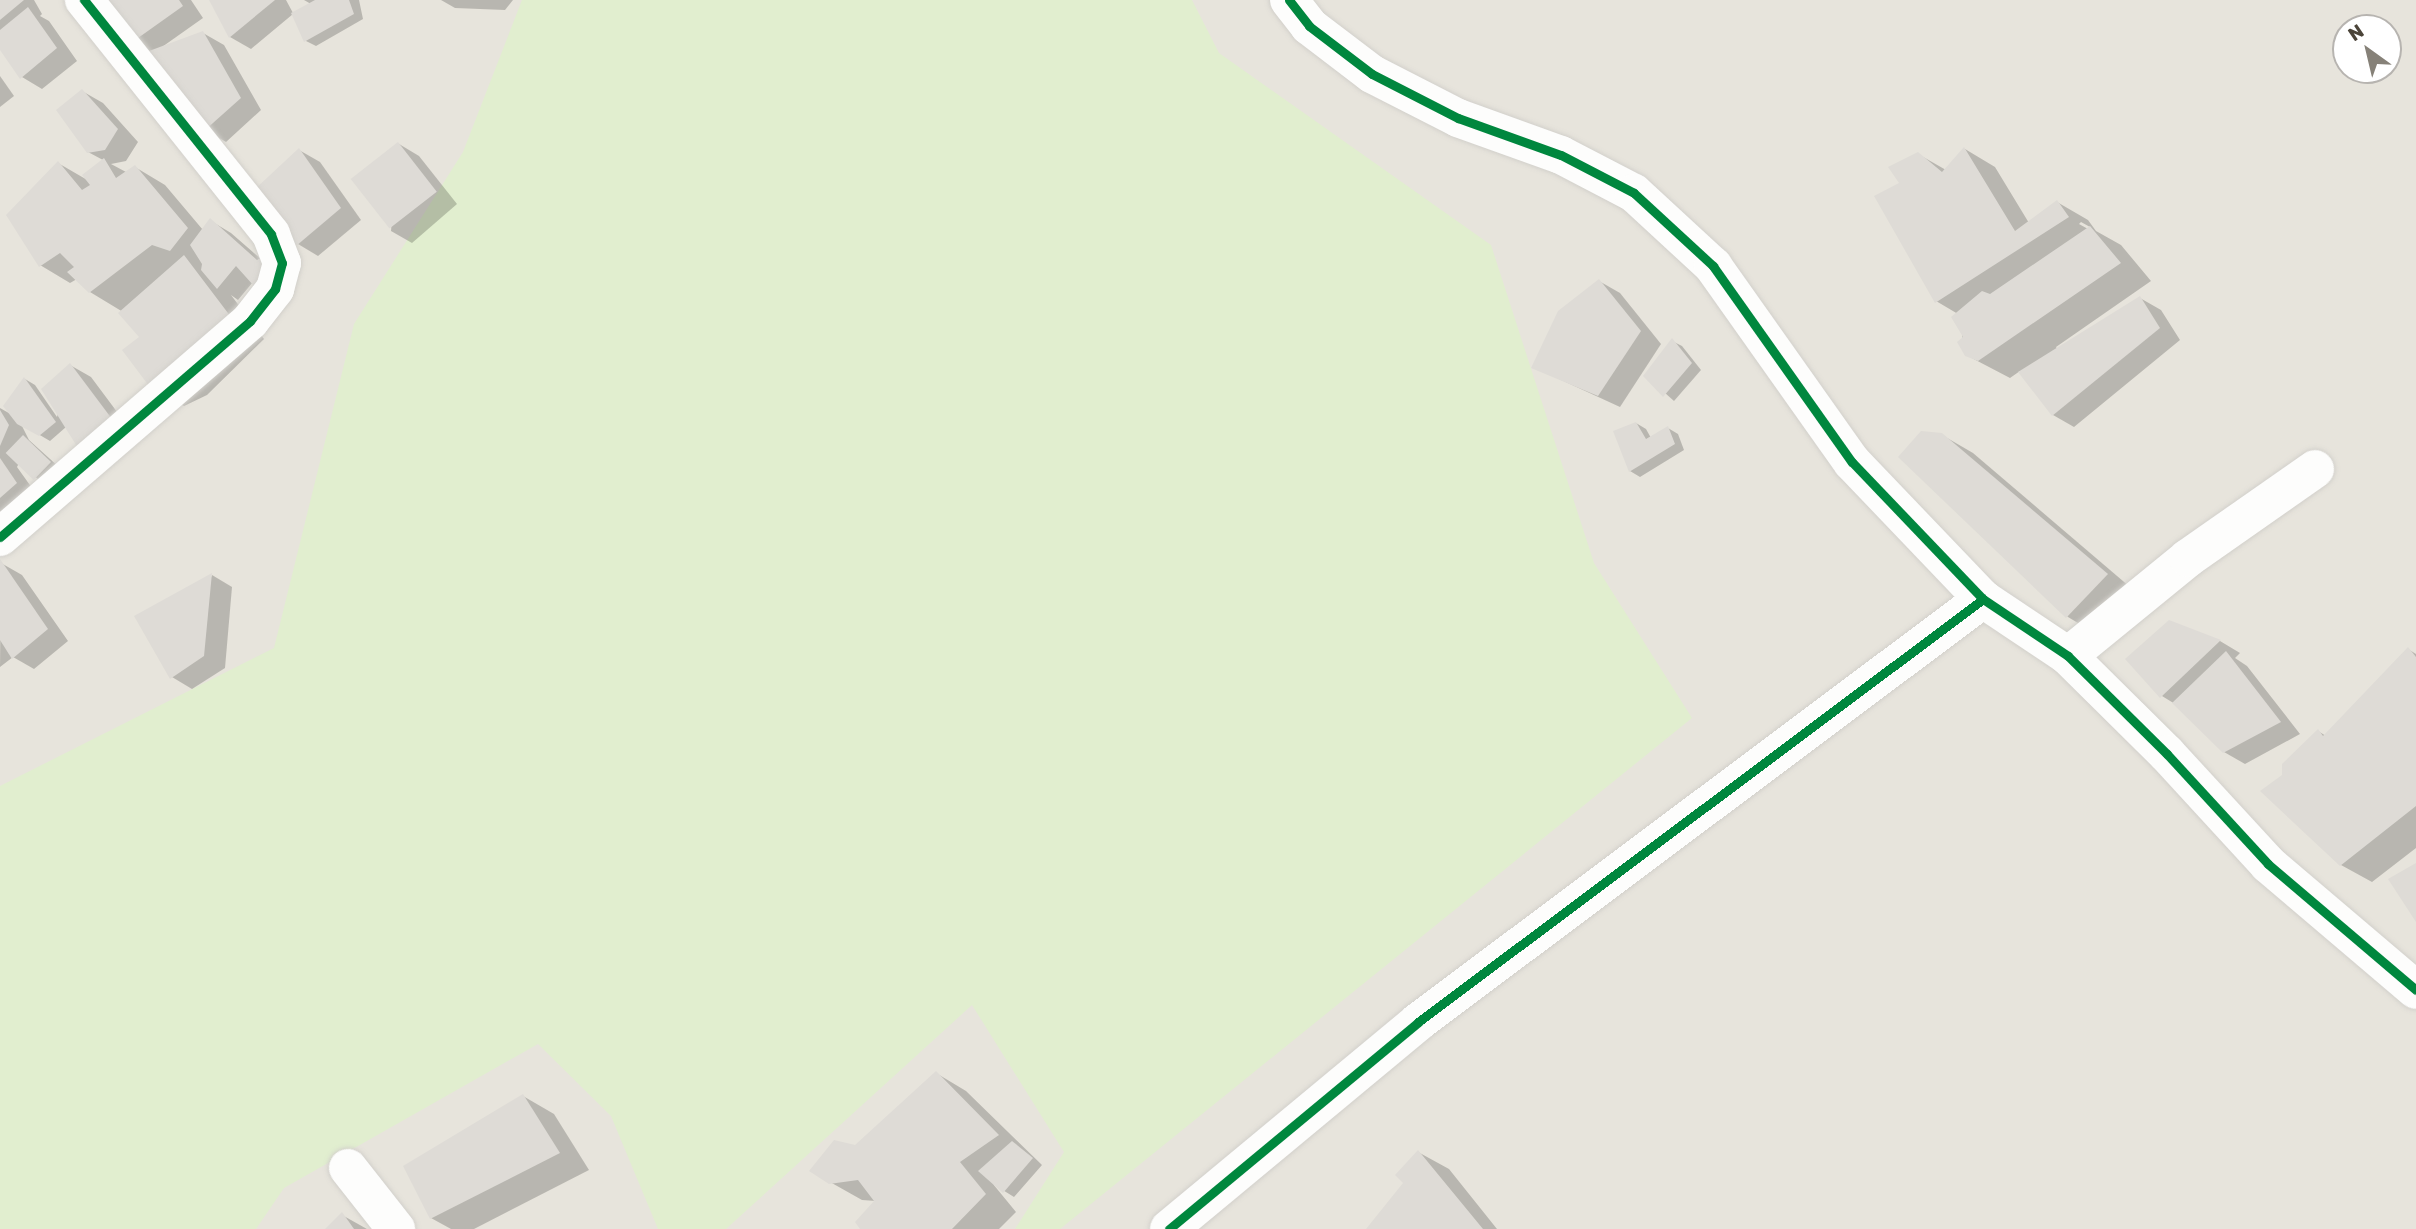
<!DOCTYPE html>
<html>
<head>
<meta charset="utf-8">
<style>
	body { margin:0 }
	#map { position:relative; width:2416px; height:1229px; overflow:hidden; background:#f4f2ee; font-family:Rubik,sans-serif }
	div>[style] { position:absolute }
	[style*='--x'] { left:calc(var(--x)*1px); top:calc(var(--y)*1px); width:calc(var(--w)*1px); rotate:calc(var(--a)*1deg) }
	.residential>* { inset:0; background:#e7e4dc }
	.green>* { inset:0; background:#e1eecf }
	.shadow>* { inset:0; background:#0003 }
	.building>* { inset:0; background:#dedbd6; transform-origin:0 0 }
	.roads { filter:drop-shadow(0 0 2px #d2d0cb) drop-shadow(0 0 2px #d2d0cb) }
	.minor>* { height:38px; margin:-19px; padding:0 19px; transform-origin:19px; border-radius:19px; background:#fdfdfc }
	.cycleway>* { height:9px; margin:-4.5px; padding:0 4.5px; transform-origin:4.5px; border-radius:4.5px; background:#00873e }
	span { translate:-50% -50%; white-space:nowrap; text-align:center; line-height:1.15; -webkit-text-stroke:5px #fff; paint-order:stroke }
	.north { position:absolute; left:2332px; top:14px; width:70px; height:70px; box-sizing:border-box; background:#fff; border:2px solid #b7b4b0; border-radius:50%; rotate:326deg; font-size:19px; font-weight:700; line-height:28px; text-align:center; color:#4b4439 }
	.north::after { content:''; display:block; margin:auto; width:24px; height:32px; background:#868178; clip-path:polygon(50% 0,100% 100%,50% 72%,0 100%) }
</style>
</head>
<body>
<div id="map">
	<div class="residential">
		<i style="clip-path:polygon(evenodd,0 0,2416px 0,2416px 1229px,0 1229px,0 0,2346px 28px,2388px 28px,2388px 70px,2346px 70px,2346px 28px)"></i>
	</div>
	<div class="green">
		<i style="clip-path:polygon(522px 0,1192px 0,1219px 53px,1491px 245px,1594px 563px,1692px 718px,1060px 1229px,1015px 1229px,1064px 1152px,972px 1005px,726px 1229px,658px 1229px,611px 1116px,538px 1044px,284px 1188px,256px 1229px,0 1229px,0 786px,274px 648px,354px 324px,463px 152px)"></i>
	</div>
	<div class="shadow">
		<i style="clip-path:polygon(0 0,34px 0,42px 14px,40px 16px,49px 21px,77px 61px,42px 89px,22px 77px,0 47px)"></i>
		<i style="clip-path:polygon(97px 0,191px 0,203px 18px,162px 47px,203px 33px,224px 45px,261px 110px,226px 142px,205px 130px)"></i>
		<i style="clip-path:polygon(211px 0,286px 0,293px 13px,311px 4px,304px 0,359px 0,363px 19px,316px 46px,306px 41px,293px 14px,251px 49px,230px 37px)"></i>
		<i style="clip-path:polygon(441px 0,513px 0,505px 10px,455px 8px)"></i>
		<i style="clip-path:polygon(0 76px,14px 96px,0 107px)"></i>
		<i style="clip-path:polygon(82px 91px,103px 103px,138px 142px,126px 161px,111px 164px,126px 172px,135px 167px,165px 185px,203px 230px,211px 221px,231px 233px,261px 259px,253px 282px,238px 300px,231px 295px,264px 339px,207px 395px,184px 406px,153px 389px,141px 338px,123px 312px,90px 292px,77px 279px,70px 283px,40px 265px,58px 163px,89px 181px,103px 160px,88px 152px)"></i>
		<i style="clip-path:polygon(399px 144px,419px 156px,457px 204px,412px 243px,391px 231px)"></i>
		<i style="clip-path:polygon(evenodd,1965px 149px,1995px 167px,2029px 223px,2057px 202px,2088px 220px,2096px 231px,2121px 245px,2151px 281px,2056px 347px,2057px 349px,2140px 298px,2161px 310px,2180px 340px,2074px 427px,2053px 415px,2020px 371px,2010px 378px,1966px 355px,1958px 314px,1936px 301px,1902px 183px,1918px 154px,1946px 170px,1965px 149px,2081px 222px,2090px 227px,2088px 229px,2079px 224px,2081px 222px)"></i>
		<i style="clip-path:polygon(299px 150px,320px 162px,361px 220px,318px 256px,298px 244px)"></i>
		<i style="clip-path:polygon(1599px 281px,1620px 293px,1661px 344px,1620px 407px,1533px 367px)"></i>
		<i style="clip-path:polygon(1672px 341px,1682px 346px,1701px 370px,1674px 401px,1646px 376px)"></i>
		<i style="clip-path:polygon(70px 365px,91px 377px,135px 436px,66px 427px,50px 441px,21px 424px,29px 440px,60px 468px,44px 484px,19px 463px,17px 467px,37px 495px,0 516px,0 408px,14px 416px,25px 379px,35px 385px,57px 417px)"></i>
		<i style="clip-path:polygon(1636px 423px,1646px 429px,1651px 438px,1668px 428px,1678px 434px,1684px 450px,1640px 477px,1630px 471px,1615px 432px)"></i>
		<i style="clip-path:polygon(1942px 435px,1973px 453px,2137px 593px,2098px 635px,2068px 617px,1901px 457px)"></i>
		<i style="clip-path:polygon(1px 563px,22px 575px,68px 641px,34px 669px,13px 657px,0 667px)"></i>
		<i style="clip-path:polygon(212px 575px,232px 587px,225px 668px,192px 689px,172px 677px)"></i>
		<i style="clip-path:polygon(2169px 622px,2220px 641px,2240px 653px,2235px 658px,2247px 666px,2300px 734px,2245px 764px,2224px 752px,2175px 704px,2162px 696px)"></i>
		<i style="clip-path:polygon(2408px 649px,2416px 654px,2416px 848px,2372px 882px,2341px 865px,2284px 776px,2318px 731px,2326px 736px)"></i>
		<i style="clip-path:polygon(936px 1073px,966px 1091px,1042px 1165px,1014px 1197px,993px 1184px,1016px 1212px,999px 1229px,862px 1229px,876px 1201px,862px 1200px,830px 1182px,855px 1147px)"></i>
		<i style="clip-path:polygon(523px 1096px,554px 1114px,589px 1170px,474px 1229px,451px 1229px,431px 1218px)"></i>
		<i style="clip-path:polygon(1418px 1152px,1449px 1169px,1497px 1229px,1369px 1229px,1405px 1183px)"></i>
		<i style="clip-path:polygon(342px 1215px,367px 1229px,328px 1229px)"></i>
	</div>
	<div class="building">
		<i style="clip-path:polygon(0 0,24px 0,0 20px)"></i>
		<i style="clip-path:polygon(95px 0,179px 0,183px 6px,131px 43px)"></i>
		<i style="clip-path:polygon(209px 0,275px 0,229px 38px)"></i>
		<i style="clip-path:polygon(315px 0,349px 0,354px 14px,304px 42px,291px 13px)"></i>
		<i style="clip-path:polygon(28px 7px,57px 48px,20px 79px,0 50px,0 30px)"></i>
		<i style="clip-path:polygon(203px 31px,241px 98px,204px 131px,149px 51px)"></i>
		<i style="clip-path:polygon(82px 89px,118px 129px,105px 150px,87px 153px,56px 110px)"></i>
		<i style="left:398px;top:142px;width:63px;height:60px;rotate:52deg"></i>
		<i style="clip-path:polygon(1964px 147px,2015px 231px,2057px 200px,2069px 217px,1935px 303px,1874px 196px,1899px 183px,1888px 167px,1918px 152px,1942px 172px)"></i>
		<i style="clip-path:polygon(299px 148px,341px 208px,296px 246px,254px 190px)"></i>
		<i style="clip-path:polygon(104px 158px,116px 178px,135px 165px,188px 228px,170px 251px,152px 245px,89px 293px,67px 272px,74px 267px,60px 253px,39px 267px,6px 215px,58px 161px,82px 190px,90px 185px,82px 175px)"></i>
		<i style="clip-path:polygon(210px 218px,257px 260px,262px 257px,262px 295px,236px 266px,217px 289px,201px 270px,202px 264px,190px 245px)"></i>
		<i style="clip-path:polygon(2090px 226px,2121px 263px,1978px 361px,1965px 356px,1957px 342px,1963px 337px,1951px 317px,1982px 291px,1990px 294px)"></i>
		<i style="clip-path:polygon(184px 255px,234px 321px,152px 390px,122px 350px,139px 337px,118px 313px)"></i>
		<i style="clip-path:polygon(1599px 279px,1641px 331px,1598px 396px,1531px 368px,1558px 311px)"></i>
		<i style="clip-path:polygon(2140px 296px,2160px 328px,2052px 416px,2018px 372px)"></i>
		<i style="clip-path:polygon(1672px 338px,1692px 363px,1663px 397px,1643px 376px)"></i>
		<i style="clip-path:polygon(70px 363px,115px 423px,78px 448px,41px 389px)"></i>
		<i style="clip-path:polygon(24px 377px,56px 422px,39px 436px,17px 424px,3px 406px)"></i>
		<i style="clip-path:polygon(0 410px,9px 425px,0 446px)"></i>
		<i style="clip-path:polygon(1636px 422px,1646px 439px,1668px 426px,1675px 444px,1629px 472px,1613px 431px)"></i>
		<i style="clip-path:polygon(1921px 431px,1942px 433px,2108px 574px,2066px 618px,1898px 457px)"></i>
		<i style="left:23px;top:435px;width:39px;height:25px;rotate:44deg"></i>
		<i style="clip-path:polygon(0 458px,17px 483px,0 498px)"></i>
		<i style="clip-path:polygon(0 559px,48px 629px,12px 659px,0 640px)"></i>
		<i style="clip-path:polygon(212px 573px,204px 656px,170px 679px,134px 616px)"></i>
		<i style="clip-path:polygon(2169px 620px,2221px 640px,2160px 698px,2125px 659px)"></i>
		<i style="clip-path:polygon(2408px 647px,2416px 657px,2416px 806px,2340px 866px,2260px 791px,2282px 775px,2282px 764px,2318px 729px,2323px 736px)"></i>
		<i style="clip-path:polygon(2226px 651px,2281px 722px,2223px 753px,2172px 703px)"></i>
		<i style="clip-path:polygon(2416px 863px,2416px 922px,2388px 879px)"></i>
		<i style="clip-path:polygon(936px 1071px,999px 1135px,960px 1162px,986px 1194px,952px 1229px,860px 1229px,855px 1222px,874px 1201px,858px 1180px,829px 1184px,809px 1171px,834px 1140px,855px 1145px)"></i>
		<i style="clip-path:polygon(523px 1094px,560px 1153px,430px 1219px,403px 1166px)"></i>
		<i style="clip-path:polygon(1012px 1141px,1033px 1158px,1003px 1193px,978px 1171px)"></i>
		<i style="clip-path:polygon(1418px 1150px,1483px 1229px,1366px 1229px,1403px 1183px,1395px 1175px)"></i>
		<i style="clip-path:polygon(342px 1212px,354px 1229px,325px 1229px)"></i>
	</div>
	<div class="roads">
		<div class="minor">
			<i style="--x:1289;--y:0;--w:33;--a:52"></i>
			<i style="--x:1309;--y:26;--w:79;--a:37.3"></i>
			<i style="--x:1372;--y:74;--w:97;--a:27.1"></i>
			<i style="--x:1458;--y:118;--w:109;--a:19.8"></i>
			<i style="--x:1561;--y:155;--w:82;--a:27.5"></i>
			<i style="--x:1634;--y:193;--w:108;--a:42.7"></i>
			<i style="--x:1713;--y:266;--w:240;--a:54.7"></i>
			<i style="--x:1852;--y:462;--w:190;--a:46.3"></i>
			<i style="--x:1983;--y:599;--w:102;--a:33.8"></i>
			<i style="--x:2068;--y:656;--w:139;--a:44.7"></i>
			<i style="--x:2167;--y:754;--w:149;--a:47.4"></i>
			<i style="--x:2268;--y:864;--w:194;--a:40.4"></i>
			<i style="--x:0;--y:537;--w:330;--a:-40.8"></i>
			<i style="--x:250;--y:321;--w:41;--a:-52"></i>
			<i style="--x:275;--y:289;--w:27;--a:-75"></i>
			<i style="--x:282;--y:263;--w:31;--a:-111"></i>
			<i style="--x:271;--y:234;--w:300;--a:-128.6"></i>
			<i style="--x:2068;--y:656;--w:155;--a:-39.2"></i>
			<i style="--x:2188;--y:558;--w:155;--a:-35"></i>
			<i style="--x:348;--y:1168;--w:78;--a:51.8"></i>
			<i style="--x:1169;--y:1229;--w:324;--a:-39.7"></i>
			<i style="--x:1418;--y:1022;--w:706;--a:-36.82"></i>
		</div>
	</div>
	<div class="cycleway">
		<i style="--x:1289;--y:0;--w:33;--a:52"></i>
		<i style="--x:1309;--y:26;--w:79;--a:37.3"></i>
		<i style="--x:1372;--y:74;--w:97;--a:27.1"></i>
		<i style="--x:1458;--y:118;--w:109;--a:19.8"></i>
		<i style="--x:1561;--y:155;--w:82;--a:27.5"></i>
		<i style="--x:1634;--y:193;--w:108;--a:42.7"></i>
		<i style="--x:1713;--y:266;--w:240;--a:54.7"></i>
		<i style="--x:1852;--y:462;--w:190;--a:46.3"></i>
		<i style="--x:1983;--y:599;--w:102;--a:33.8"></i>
		<i style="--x:2068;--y:656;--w:139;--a:44.7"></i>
		<i style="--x:2167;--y:754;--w:149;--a:47.4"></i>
		<i style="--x:2268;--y:864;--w:194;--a:40.4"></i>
		<i style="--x:0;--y:537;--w:330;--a:-40.8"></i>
		<i style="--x:250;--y:321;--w:41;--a:-52"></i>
		<i style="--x:275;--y:289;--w:27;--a:-75"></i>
		<i style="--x:282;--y:263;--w:31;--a:-111"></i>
		<i style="--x:271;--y:234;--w:300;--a:-128.6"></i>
		<i style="--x:1169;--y:1229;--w:324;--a:-39.7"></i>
		<i style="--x:1418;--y:1022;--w:706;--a:-36.82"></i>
	</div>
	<div class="north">N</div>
</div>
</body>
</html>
